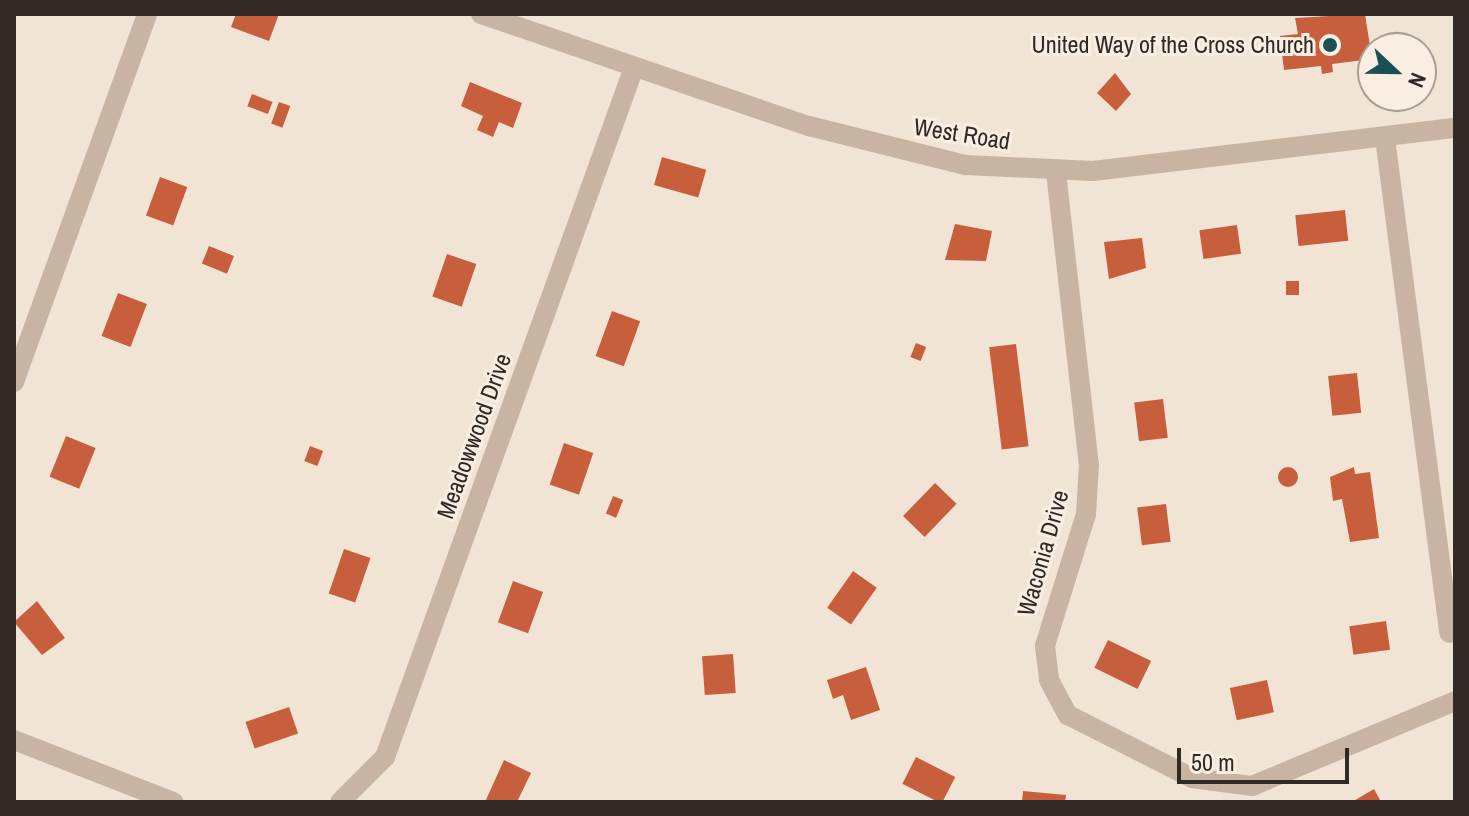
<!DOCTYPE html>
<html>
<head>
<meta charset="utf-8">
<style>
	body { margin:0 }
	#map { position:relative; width:1469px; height:816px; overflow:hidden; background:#f1e4d5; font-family:"Archivo Narrow",sans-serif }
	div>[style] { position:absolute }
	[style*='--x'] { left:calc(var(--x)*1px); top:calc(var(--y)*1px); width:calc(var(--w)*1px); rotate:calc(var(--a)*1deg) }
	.building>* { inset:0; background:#c85f3c; transform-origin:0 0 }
	.round { border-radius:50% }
	.minor>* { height:20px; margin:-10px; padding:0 10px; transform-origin:10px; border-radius:10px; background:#c8b4a2 }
	.dots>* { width:22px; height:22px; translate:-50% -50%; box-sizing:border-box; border:4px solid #f9eee1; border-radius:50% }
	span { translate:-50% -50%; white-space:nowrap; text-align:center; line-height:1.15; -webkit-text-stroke:6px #f9eee1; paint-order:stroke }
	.poi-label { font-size:24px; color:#332924 }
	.right { translate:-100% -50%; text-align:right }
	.street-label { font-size:24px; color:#332924 }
	.frame { position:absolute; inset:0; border:16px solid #332924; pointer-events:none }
	.north { position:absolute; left:1357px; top:32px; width:80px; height:80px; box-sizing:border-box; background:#f9eee1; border:2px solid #aa9f95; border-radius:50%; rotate:112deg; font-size:22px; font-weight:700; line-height:32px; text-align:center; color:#332924 }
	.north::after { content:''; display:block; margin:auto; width:28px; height:36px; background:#1a5054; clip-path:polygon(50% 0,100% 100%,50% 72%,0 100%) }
	.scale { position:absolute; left:1177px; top:748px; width:172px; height:36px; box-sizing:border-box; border:4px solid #332924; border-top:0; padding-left:10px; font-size:24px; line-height:28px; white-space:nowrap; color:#332924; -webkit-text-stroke:6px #f9eee1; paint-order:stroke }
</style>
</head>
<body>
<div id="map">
	<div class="building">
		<i style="clip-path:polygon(236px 14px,279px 14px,269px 41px,231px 27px)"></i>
		<i style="clip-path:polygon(1365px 14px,1372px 59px,1332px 64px,1333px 72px,1322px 74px,1321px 66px,1284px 70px,1280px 36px,1298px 34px,1295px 18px)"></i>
		<i style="clip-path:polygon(1115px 73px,1131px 94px,1116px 111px,1097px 93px)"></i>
		<i style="clip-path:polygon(470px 82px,522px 103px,513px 128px,499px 122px,493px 137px,477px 130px,483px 116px,461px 106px)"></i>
		<i style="left:252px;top:94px;width:22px;height:13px;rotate:21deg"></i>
		<i style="left:279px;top:102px;width:12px;height:23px;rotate:20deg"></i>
		<i style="left:662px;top:157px;width:46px;height:29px;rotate:16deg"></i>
		<i style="left:160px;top:177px;width:29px;height:41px;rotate:20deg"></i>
		<i style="left:1345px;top:210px;width:31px;height:50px;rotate:84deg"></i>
		<i style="clip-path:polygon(955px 224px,992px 231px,986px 261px,945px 260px)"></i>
		<i style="left:1237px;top:225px;width:29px;height:38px;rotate:82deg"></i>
		<i style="clip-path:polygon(1142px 238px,1146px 268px,1109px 279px,1104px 242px)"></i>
		<i style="left:209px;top:246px;width:27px;height:19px;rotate:22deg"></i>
		<i style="left:447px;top:254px;width:31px;height:45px;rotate:19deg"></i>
		<i style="left:1299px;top:281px;width:14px;height:13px;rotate:90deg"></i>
		<i style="left:118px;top:293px;width:31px;height:46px;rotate:21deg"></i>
		<i style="left:612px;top:311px;width:30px;height:48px;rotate:20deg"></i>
		<i style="left:916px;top:343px;width:11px;height:15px;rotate:22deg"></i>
		<i style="left:1016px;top:344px;width:103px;height:27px;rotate:83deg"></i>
		<i style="left:1357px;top:373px;width:40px;height:29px;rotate:84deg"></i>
		<i style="left:1163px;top:399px;width:39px;height:29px;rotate:83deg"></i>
		<i style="left:66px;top:436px;width:32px;height:44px;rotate:22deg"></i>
		<i style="left:564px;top:443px;width:31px;height:44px;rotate:19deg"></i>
		<i style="left:310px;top:446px;width:14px;height:16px;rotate:21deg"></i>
		<i class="round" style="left:1278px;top:467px;width:20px;height:20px"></i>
		<i style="clip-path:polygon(1354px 467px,1355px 474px,1370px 472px,1379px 538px,1350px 542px,1342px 499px,1333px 501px,1330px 477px)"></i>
		<i style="left:935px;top:483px;width:30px;height:46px;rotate:44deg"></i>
		<i style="left:613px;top:496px;width:11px;height:19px;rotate:22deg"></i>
		<i style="left:1166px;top:504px;width:38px;height:29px;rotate:83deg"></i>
		<i style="left:344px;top:549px;width:28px;height:47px;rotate:19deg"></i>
		<i style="left:853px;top:571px;width:29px;height:45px;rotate:35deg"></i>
		<i style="left:513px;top:581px;width:32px;height:44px;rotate:20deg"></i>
		<i style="clip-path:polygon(37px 601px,65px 638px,42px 655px,14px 622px)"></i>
		<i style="left:1386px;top:621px;width:29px;height:37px;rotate:82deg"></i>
		<i style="left:1108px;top:640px;width:48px;height:31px;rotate:26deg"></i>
		<i style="left:733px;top:654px;width:39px;height:31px;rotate:86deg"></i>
		<i style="clip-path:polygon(866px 667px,880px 710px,851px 720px,843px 695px,833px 699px,827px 680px)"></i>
		<i style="left:1267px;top:680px;width:33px;height:38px;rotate:78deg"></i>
		<i style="left:289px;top:707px;width:28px;height:46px;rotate:71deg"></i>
		<i style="left:916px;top:757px;width:44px;height:30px;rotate:27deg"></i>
		<i style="clip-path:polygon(504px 760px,531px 773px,517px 802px,485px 802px)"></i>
		<i style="clip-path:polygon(1374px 789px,1381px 802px,1352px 802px,1357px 799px)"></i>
		<i style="clip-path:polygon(1023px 791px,1066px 795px,1065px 802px,1022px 802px)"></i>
	</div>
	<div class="minor">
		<i style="--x:481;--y:14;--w:347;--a:18.9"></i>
		<i style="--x:809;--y:126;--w:162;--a:14"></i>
		<i style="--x:966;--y:165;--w:127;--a:2.7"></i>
		<i style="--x:1093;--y:171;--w:365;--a:-6.8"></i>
		<i style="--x:1385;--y:138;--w:499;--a:82.6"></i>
		<i style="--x:1056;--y:172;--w:294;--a:83.6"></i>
		<i style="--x:1089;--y:464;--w:50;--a:93.4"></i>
		<i style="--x:1086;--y:514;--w:138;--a:107.3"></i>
		<i style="--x:1045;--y:646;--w:34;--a:83"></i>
		<i style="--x:1049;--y:680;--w:40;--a:62"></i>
		<i style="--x:1068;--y:715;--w:139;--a:26.9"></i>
		<i style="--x:1192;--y:778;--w:61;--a:7.6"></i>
		<i style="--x:1252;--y:786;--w:220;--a:-22.7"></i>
		<i style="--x:14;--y:382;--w:391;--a:-70.1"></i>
		<i style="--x:14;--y:740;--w:171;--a:21.3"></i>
		<i style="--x:340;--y:802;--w:64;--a:-45"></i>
		<i style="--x:385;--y:757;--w:730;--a:-70.15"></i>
	</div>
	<div class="dots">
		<i style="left:1330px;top:45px;background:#1a5054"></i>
	</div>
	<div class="poi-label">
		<span class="right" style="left:1314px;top:45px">United Way of the Cross Church</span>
	</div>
	<div class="street-label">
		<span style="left:962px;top:134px;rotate:9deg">West Road</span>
		<span style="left:474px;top:436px;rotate:-70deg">Meadowwood Drive</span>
		<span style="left:1043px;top:553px;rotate:-74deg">Waconia Drive</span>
	</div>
	<div class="frame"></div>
	<div class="north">N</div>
	<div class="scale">50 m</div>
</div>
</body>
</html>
